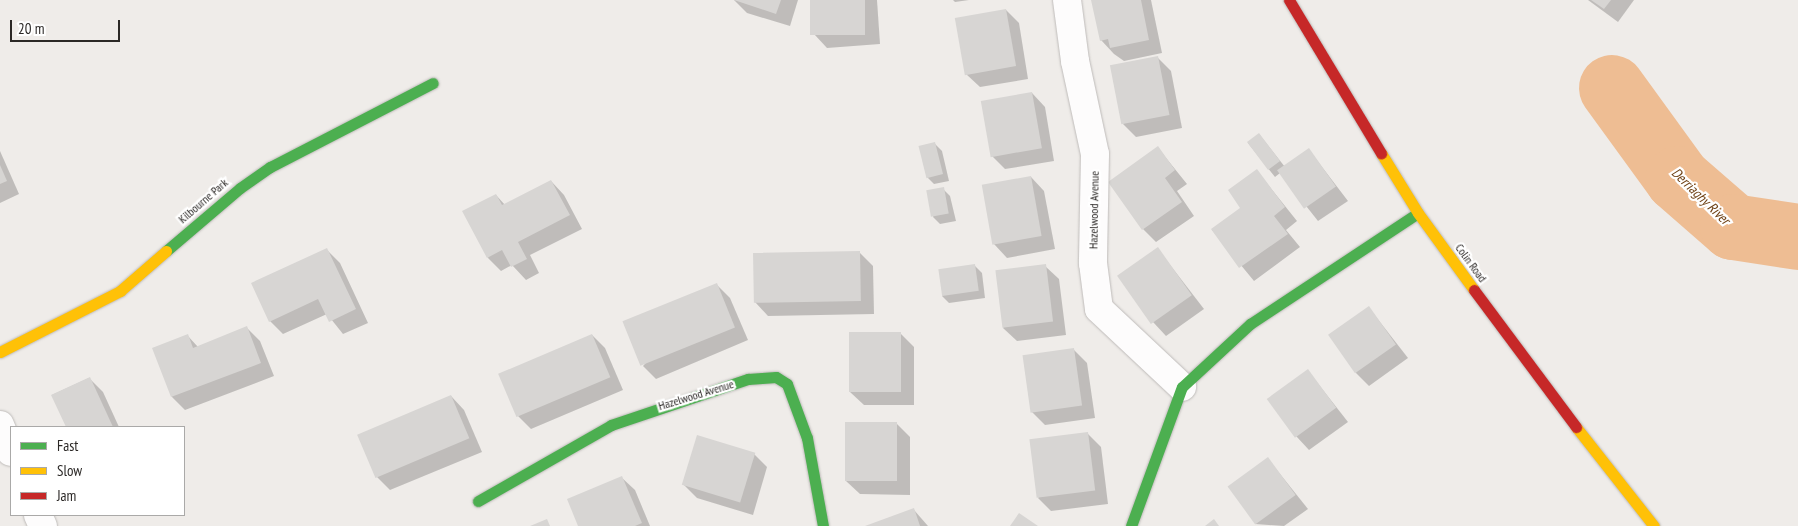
<!DOCTYPE html>
<html>
<head>
<meta charset="utf-8">
<style>
	body { margin:0 }
	#map { position:relative; width:1798px; height:526px; overflow:hidden; background:#efece9; font-family:"PT Sans Narrow",sans-serif }
	div>[style] { position:absolute }
	[style*='--x'] { left:calc(var(--x)*1px); top:calc(var(--y)*1px); width:calc(var(--w)*1px); rotate:calc(var(--a)*1deg) }
	.shadow>* { inset:0; background:#0003 }
	.river>* { height:66px; margin:-33px; padding:0 33px; transform-origin:33px; border-radius:33px; background:#eebd93 }
	.building>* { inset:0; background:#d7d5d3; transform-origin:0 0 }
	.roads { filter:drop-shadow(0 0 1px #bebbb9) drop-shadow(0 0 1px #bebbb9) }
	.street>* { height:28px; margin:-14px; padding:0 14px; transform-origin:14px; border-radius:14px; background:#fdfcfc }
	.fast>* { height:11px; margin:-5.5px; padding:0 5.5px; transform-origin:5.5px; border-radius:5.5px; background:#4caf50 }
	.slow>* { height:11px; margin:-5.5px; padding:0 5.5px; transform-origin:5.5px; border-radius:5.5px; background:#ffc107 }
	.jam>* { height:11px; margin:-5.5px; padding:0 5.5px; transform-origin:5.5px; border-radius:5.5px; background:#c62828 }
	span { translate:-50% -50%; white-space:nowrap; text-align:center; line-height:1.15; -webkit-text-stroke:4.5px #fff; paint-order:stroke }
	.street-label { font-size:12px; color:#2b2826 }
	.water-label { font-size:14px; color:#6e4115; font-style:italic }
	.legend { position:absolute; left:10px; top:426px; width:175px; height:90px; box-sizing:border-box; background:#fff; border:1px solid #aaa9a8; margin:0; padding:6px 9px; list-style:none; font-size:15px; color:#2b2826 }
	.legend li { display:flex; align-items:center; gap:10px; height:25px }
	.legend b { width:25px; border:1px solid #aaa9a8 }
	.scale { position:absolute; left:10px; top:20px; width:110px; height:22px; box-sizing:border-box; border:2px solid #2b2826; border-top:0; padding-left:6px; font-size:15px; line-height:18px; white-space:nowrap; color:#2b2826; -webkit-text-stroke:4px #fff; paint-order:stroke }
</style>
</head>
<body>
<div id="map">
	<div class="shadow">
		<i style="clip-path:polygon(734px 0,798px 0,790px 26px,747px 13px)"></i>
		<i style="clip-path:polygon(811px 0,877px 0,880px 44px,827px 48px,814px 34px)"></i>
		<i style="clip-path:polygon(953px 0,969px 0,955px 2px)"></i>
		<i style="clip-path:polygon(1092px 0,1151px 0,1162px 53px,1124px 61px,1114px 54px,1101px 40px)"></i>
		<i style="clip-path:polygon(1588px 0,1634px 0,1618px 22px)"></i>
		<i style="clip-path:polygon(1006px 10px,1019px 23px,1028px 79px,980px 87px,966px 74px)"></i>
		<i style="clip-path:polygon(1158px 58px,1171px 71px,1182px 128px,1136px 137px,1123px 124px)"></i>
		<i style="clip-path:polygon(1032px 93px,1045px 107px,1054px 161px,1005px 169px,992px 156px)"></i>
		<i style="clip-path:polygon(1259px 134px,1285px 167px,1309px 150px,1348px 201px,1318px 221px,1280px 173px,1275px 177px,1248px 143px)"></i>
		<i style="clip-path:polygon(935px 144px,942px 151px,949px 181px,934px 184px,927px 177px)"></i>
		<i style="clip-path:polygon(1158px 148px,1187px 184px,1177px 191px,1194px 216px,1156px 242px,1143px 229px)"></i>
		<i style="clip-path:polygon(0 151px,19px 194px,0 203px)"></i>
		<i style="clip-path:polygon(1257px 171px,1297px 221px,1286px 230px,1300px 247px,1254px 281px,1212px 230px,1242px 208px)"></i>
		<i style="clip-path:polygon(1031px 177px,1044px 191px,1055px 249px,1007px 258px,994px 244px)"></i>
		<i style="clip-path:polygon(551px 181px,564px 195px,582px 229px,530px 255px,539px 273px,526px 280px,512px 265px,501px 271px,488px 258px,496px 195px,505px 205px)"></i>
		<i style="clip-path:polygon(943px 189px,950px 196px,956px 221px,940px 224px,933px 217px)"></i>
		<i style="clip-path:polygon(1157px 248px,1204px 309px,1166px 336px,1153px 322px)"></i>
		<i style="clip-path:polygon(327px 250px,340px 263px,368px 323px,343px 334px,327px 314px,283px 334px,270px 321px)"></i>
		<i style="clip-path:polygon(860px 253px,873px 266px,874px 314px,768px 316px,755px 302px)"></i>
		<i style="clip-path:polygon(975px 266px,982px 273px,985px 298px,949px 303px,942px 296px)"></i>
		<i style="clip-path:polygon(1045px 266px,1059px 279px,1066px 335px,1017px 341px,1003px 328px)"></i>
		<i style="clip-path:polygon(717px 285px,730px 298px,748px 340px,656px 379px,643px 366px)"></i>
		<i style="clip-path:polygon(1369px 308px,1408px 358px,1369px 386px,1356px 373px)"></i>
		<i style="clip-path:polygon(247px 328px,260px 341px,274px 376px,185px 410px,172px 397px,154px 349px,187px 335px,198px 347px)"></i>
		<i style="clip-path:polygon(901px 334px,914px 347px,914px 405px,864px 405px,850px 392px)"></i>
		<i style="clip-path:polygon(592px 335px,605px 348px,623px 390px,531px 429px,518px 416px)"></i>
		<i style="clip-path:polygon(1074px 350px,1087px 363px,1095px 418px,1045px 425px,1032px 412px,1024px 356px)"></i>
		<i style="clip-path:polygon(1308px 371px,1348px 422px,1309px 450px,1296px 436px)"></i>
		<i style="clip-path:polygon(89px 378px,103px 392px,119px 427px,67px 427px,52px 395px)"></i>
		<i style="clip-path:polygon(451px 396px,464px 410px,482px 452px,390px 490px,377px 477px)"></i>
		<i style="clip-path:polygon(897px 424px,910px 437px,910px 495px,860px 494px,846px 481px)"></i>
		<i style="clip-path:polygon(1088px 434px,1101px 447px,1108px 504px,1051px 511px,1038px 498px)"></i>
		<i style="clip-path:polygon(754px 454px,767px 467px,753px 515px,697px 498px,684px 485px)"></i>
		<i style="clip-path:polygon(1268px 459px,1308px 509px,1284px 526px,1255px 524px)"></i>
		<i style="clip-path:polygon(621px 477px,635px 490px,650px 526px,580px 526px)"></i>
		<i style="clip-path:polygon(914px 510px,928px 526px,870px 526px)"></i>
	</div>
	<div class="river">
		<i style="--x:1612;--y:88;--w:112;--a:54"></i>
		<i style="--x:1678;--y:179;--w:73;--a:41.1"></i>
		<i style="--x:1733;--y:227;--w:66;--a:8.7"></i>
	</div>
	<div class="building">
		<i style="clip-path:polygon(734px 0,781px 0,776px 14px)"></i>
		<i style="left:810px;top:0;width:55px;height:35px"></i>
		<i style="clip-path:polygon(1091px 0,1141px 0,1149px 40px,1110px 48px,1108px 39px,1100px 41px)"></i>
		<i style="clip-path:polygon(1591px 0,1611px 0,1604px 9px)"></i>
		<i style="left:1006px;top:9px;width:58px;height:52px;rotate:80deg"></i>
		<i style="left:1158px;top:56px;width:60px;height:49px;rotate:79deg"></i>
		<i style="left:1032px;top:92px;width:57px;height:52px;rotate:80deg"></i>
		<i style="left:1259px;top:133px;width:35px;height:15px;rotate:53deg"></i>
		<i style="left:935px;top:142px;width:33px;height:17px;rotate:76deg"></i>
		<i style="clip-path:polygon(1158px 146px,1175px 170px,1165px 178px,1182px 202px,1142px 230px,1108px 182px)"></i>
		<i style="left:1309px;top:148px;width:47px;height:39px;rotate:55deg"></i>
		<i style="clip-path:polygon(0 165px,7px 181px,0 184px)"></i>
		<i style="clip-path:polygon(1257px 169px,1285px 207px,1274px 216px,1288px 234px,1239px 268px,1211px 229px,1240px 208px,1228px 190px)"></i>
		<i style="left:1031px;top:176px;width:61px;height:50px;rotate:80deg"></i>
		<i style="clip-path:polygon(551px 180px,570px 215px,518px 242px,527px 259px,511px 267px,502px 250px,487px 258px,462px 211px,496px 194px,502px 205px)"></i>
		<i style="left:944px;top:187px;width:27px;height:18px;rotate:80deg"></i>
		<i style="left:1158px;top:247px;width:59px;height:50px;rotate:55deg"></i>
		<i style="clip-path:polygon(327px 248px,356px 309px,329px 322px,318px 299px,269px 322px,251px 283px)"></i>
		<i style="left:860px;top:251px;width:50px;height:107px;rotate:89deg"></i>
		<i style="left:975px;top:264px;width:27px;height:37px;rotate:82deg"></i>
		<i style="left:1046px;top:264px;width:58px;height:51px;rotate:83deg"></i>
		<i style="left:717px;top:283px;width:48px;height:102px;rotate:68deg"></i>
		<i style="left:1369px;top:306px;width:47px;height:50px;rotate:55deg"></i>
		<i style="clip-path:polygon(247px 326px,261px 363px,171px 397px,152px 348px,188px 334px,193px 348px)"></i>
		<i style="left:849px;top:332px;width:52px;height:60px"></i>
		<i style="left:592px;top:334px;width:47px;height:102px;rotate:67deg"></i>
		<i style="left:1074px;top:348px;width:58px;height:52px;rotate:82deg"></i>
		<i style="left:1308px;top:369px;width:48px;height:51px;rotate:54deg"></i>
		<i style="clip-path:polygon(90px 377px,113px 427px,66px 427px,51px 395px)"></i>
		<i style="left:451px;top:395px;width:47px;height:102px;rotate:67deg"></i>
		<i style="left:845px;top:422px;width:52px;height:59px"></i>
		<i style="left:1088px;top:432px;width:59px;height:59px;rotate:83deg"></i>
		<i style="left:697px;top:435px;width:61px;height:52px;rotate:17deg"></i>
		<i style="left:1268px;top:457px;width:47px;height:50px;rotate:54deg"></i>
		<i style="clip-path:polygon(622px 476px,642px 523px,635px 526px,578px 526px,567px 499px)"></i>
		<i style="clip-path:polygon(914px 508px,920px 526px,865px 526px)"></i>
		<i style="clip-path:polygon(1019px 513px,1038px 526px,1010px 526px)"></i>
		<i style="clip-path:polygon(547px 519px,550px 526px,530px 526px)"></i>
		<i style="clip-path:polygon(1214px 519px,1219px 526px,1205px 526px)"></i>
	</div>
	<div class="roads">
		<div class="street">
			<i style="--x:1067;--y:0;--w:62;--a:82.5"></i>
			<i style="--x:1075;--y:61;--w:95;--a:77.9"></i>
			<i style="--x:1095;--y:154;--w:109;--a:91.1"></i>
			<i style="--x:1093;--y:263;--w:46;--a:82.6"></i>
			<i style="--x:1099;--y:309;--w:114;--a:43.2"></i>
			<i style="--x:0;--y:425;--w:29;--a:68"></i>
			<i style="--x:38;--y:515;--w:12;--a:66"></i>
		</div>
		<div class="fast">
			<i style="--x:166;--y:251;--w:97;--a:-40.4"></i>
			<i style="--x:240;--y:188;--w:37;--a:-35"></i>
			<i style="--x:270;--y:167;--w:183;--a:-27.3"></i>
			<i style="--x:478;--y:501;--w:153;--a:-29.7"></i>
			<i style="--x:611;--y:425;--w:145;--a:-18.6"></i>
			<i style="--x:748;--y:379;--w:28;--a:-4"></i>
			<i style="--x:776;--y:377;--w:13;--a:32"></i>
			<i style="--x:787;--y:384;--w:58;--a:69.7"></i>
			<i style="--x:807;--y:438;--w:89;--a:79.7"></i>
			<i style="--x:1131;--y:526;--w:148;--a:-69.9"></i>
			<i style="--x:1182;--y:387;--w:93;--a:-42.8"></i>
			<i style="--x:1250;--y:324;--w:201;--a:-33.5"></i>
		</div>
		<div class="slow">
			<i style="--x:1381;--y:153;--w:70;--a:58.3"></i>
			<i style="--x:1418;--y:213;--w:95;--a:54"></i>
			<i style="--x:0;--y:352;--w:135;--a:-26.9"></i>
			<i style="--x:120;--y:291;--w:61;--a:-41"></i>
			<i style="--x:1576;--y:427;--w:126;--a:51.8"></i>
		</div>
		<div class="jam">
			<i style="--x:1289;--y:0;--w:179;--a:59"></i>
			<i style="--x:1474;--y:290;--w:171;--a:53.3"></i>
		</div>
	</div>
	<div class="street-label">
		<span style="left:203px;top:201px;rotate:-41deg">Kilbourne Park</span>
		<span style="left:1094px;top:210px;rotate:-89deg">Hazelwood Avenue</span>
		<span style="left:1471px;top:263px;rotate:54deg">Colin Road</span>
		<span style="left:696px;top:395px;rotate:-17deg">Hazelwood Avenue</span>
	</div>
	<div class="water-label">
		<span style="left:1701px;top:196px;rotate:44deg">Derriaghy River</span>
	</div>
	<ul class="legend">
	<li><b style="height:6px;background:#4caf50"></b>Fast</li>
	<li><b style="height:6px;background:#ffc107"></b>Slow</li>
	<li><b style="height:6px;background:#c62828"></b>Jam</li>
	</ul>
	<div class="scale">20 m</div>
</div>
</body>
</html>
